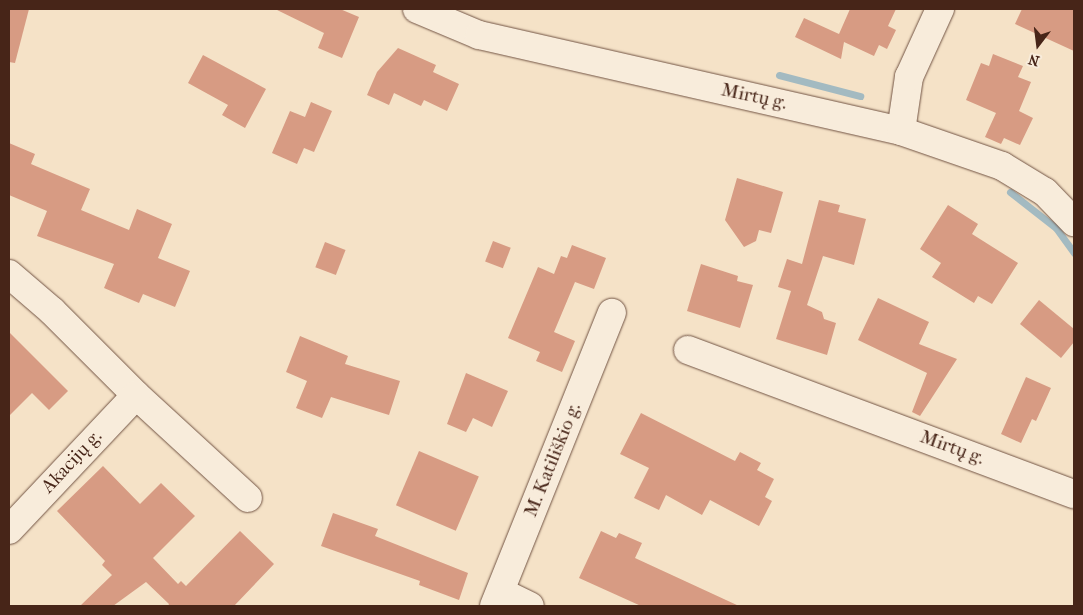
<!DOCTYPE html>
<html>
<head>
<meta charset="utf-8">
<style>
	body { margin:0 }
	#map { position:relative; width:1083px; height:615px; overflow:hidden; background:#f5e2c7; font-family:"IM FELL French Canon",serif }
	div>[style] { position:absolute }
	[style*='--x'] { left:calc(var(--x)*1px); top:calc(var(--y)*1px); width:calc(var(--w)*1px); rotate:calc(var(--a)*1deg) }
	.stream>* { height:7px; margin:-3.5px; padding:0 3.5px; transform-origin:3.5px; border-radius:3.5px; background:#a3bac1 }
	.building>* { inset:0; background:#d79b83; transform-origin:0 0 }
	.roads { filter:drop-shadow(0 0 1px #725444) drop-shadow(0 0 1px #725444) }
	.minor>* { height:28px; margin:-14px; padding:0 14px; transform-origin:14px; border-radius:14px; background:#f8ecdb }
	span { translate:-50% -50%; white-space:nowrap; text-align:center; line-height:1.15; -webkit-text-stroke:4.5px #f8ecdb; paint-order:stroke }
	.street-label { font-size:19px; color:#472518 }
	.frame { position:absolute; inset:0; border:10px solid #472518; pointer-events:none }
	.north { position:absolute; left:1013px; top:20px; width:50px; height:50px; -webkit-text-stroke:4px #f8ecdb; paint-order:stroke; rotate:195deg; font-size:14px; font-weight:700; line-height:20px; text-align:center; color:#472518 }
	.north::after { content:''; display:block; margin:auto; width:18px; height:22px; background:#472518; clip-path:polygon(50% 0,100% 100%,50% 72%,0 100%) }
</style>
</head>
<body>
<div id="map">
	<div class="stream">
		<i style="--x:779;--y:75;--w:84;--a:14.5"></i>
		<i style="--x:1010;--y:192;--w:58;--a:38"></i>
		<i style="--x:1056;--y:228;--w:31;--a:54"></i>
	</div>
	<div class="building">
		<i style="clip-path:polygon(9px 9px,29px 9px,15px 63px,9px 62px)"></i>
		<i style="clip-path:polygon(275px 9px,340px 9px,359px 17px,342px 58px,318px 48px,324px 33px)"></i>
		<i style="clip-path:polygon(850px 9px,896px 9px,888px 26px,896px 30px,887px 49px,879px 45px,874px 56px,844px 42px,841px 59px,795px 37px,804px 18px,839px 34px)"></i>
		<i style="clip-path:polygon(1022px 9px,1074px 9px,1074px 51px,1015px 24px)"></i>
		<i style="clip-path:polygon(398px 48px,436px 65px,433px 72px,459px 84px,447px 111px,424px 100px,421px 106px,394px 93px,389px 105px,367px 95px,377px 72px)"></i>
		<i style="clip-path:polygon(993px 54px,1023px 66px,1018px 77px,1031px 82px,1019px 111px,1033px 118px,1020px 145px,1004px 138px,1001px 144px,985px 137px,996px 113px,966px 100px,981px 63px,989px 66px)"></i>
		<i style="clip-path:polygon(203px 55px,266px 89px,245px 128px,222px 115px,228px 105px,188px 83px)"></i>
		<i style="clip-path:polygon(311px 102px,332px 111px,314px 152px,304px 148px,297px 164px,272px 153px,290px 111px,305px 117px)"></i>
		<i style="clip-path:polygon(9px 143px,35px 154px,31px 164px,90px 189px,81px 210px,129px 230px,137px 209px,172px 224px,158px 258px,190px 271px,175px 307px,143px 294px,139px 303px,104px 288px,114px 264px,37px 236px,47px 211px,9px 195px)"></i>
		<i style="clip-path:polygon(737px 178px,783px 192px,771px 233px,759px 230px,756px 241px,744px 247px,725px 220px)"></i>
		<i style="clip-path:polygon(819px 200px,840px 205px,838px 212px,866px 219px,854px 265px,823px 256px,807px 305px,822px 312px,824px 319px,836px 323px,827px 355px,776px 339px,791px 291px,778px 287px,787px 259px,802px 264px)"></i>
		<i style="clip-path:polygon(948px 205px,978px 224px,972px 234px,1018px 263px,992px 304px,978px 296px,974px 303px,932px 277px,941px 263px,920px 249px)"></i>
		<i style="left:493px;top:241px;width:19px;height:22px;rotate:21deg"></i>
		<i style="left:325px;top:242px;width:22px;height:27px;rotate:21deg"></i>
		<i style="clip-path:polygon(572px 245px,606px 258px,594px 289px,575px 282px,554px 332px,575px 341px,562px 372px,536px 361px,540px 352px,508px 338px,538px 267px,554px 274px,561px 256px,567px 258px)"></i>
		<i style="clip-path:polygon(701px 264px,738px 276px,737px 281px,753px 285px,740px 328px,687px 311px)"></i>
		<i style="clip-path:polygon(878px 298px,929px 322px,919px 344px,957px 359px,920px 416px,912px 412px,927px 373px,858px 340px)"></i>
		<i style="clip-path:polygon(1039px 300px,1074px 329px,1074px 342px,1061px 358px,1020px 324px)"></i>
		<i style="clip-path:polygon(9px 332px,68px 391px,49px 410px,32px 393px,9px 416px)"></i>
		<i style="clip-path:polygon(300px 336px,348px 356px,345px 364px,400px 381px,389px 415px,331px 397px,322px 418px,296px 408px,307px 381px,286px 372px)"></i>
		<i style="clip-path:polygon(466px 373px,508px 391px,492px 427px,473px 418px,466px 432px,447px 424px)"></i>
		<i style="clip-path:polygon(1026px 377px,1051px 388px,1036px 421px,1032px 419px,1021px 443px,1001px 434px)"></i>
		<i style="clip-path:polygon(641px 413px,735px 461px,740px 452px,761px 463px,757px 470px,774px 479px,765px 497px,772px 501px,759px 526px,710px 500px,702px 515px,666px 495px,659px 510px,634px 498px,649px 468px,620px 454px)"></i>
		<i style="left:419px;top:451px;width:65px;height:59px;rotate:23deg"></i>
		<i style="clip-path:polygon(103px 466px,140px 504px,161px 483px,195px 516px,153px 558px,178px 584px,181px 581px,186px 586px,240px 531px,274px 564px,234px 606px,168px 606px,169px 604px,146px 582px,113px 606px,80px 606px,112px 575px,102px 565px,105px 561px,57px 511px)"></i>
		<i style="clip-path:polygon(333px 513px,378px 529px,375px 536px,468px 573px,459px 600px,419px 585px,420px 581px,321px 546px)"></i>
		<i style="clip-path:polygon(601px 531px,616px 538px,619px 533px,642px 543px,635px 558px,739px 606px,641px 606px,579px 578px)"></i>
	</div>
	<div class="roads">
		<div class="minor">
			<i style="--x:417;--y:9;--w:67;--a:22.8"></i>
			<i style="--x:479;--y:35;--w:433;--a:12.8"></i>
			<i style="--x:901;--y:131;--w:107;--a:19.1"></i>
			<i style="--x:1002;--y:166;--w:50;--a:31.2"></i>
			<i style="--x:1045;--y:192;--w:42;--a:46"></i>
			<i style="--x:901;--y:131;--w:55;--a:-81.6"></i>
			<i style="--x:909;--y:77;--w:75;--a:-65.5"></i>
			<i style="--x:9;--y:274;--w:57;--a:40.7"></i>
			<i style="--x:52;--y:311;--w:119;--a:45"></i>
			<i style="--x:136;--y:395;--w:152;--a:42.6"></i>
			<i style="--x:688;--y:350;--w:412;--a:20.5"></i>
			<i style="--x:9;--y:530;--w:185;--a:-46.7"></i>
			<i style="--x:501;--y:592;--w:32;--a:26"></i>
			<i style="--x:494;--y:606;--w:316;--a:-68.1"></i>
		</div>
	</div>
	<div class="street-label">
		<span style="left:754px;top:97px;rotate:12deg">Mirtų g.</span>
		<span style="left:952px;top:448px;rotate:20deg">Mirtų g.</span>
		<span style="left:553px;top:460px;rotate:-68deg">M. Katiliškio g.</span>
		<span style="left:72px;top:462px;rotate:-47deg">Akacijų g.</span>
	</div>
	<div class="frame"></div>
	<div class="north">N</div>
</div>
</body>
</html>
